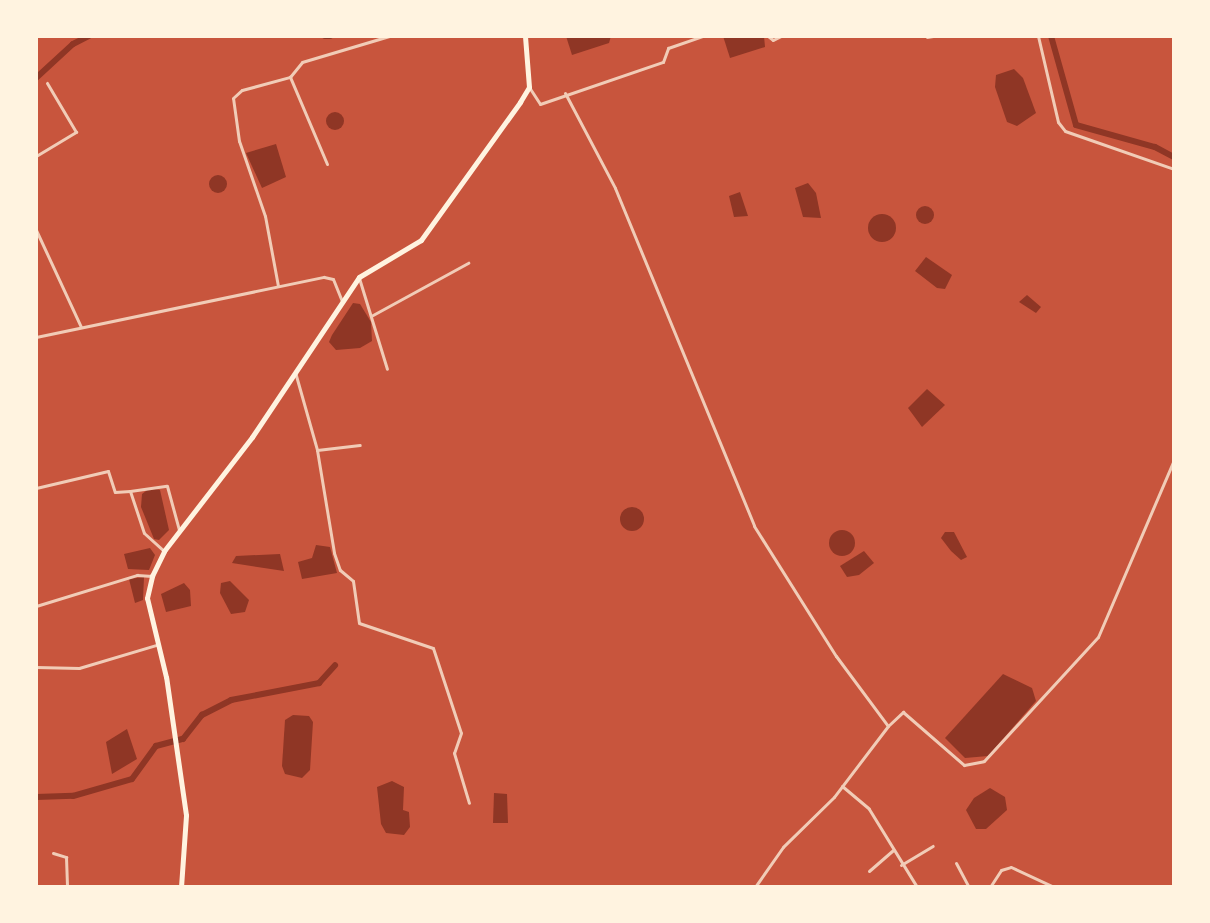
<!DOCTYPE html>
<html>
<head>
<meta charset="utf-8">
<style>
	body { margin:0 }
	#map { position:relative; width:1210px; height:923px; overflow:hidden; background:#c8553d; font-family:"Asap Condensed",sans-serif }
	div>[style] { position:absolute }
	[style*='--x'] { left:calc(var(--x)*1px); top:calc(var(--y)*1px); width:calc(var(--w)*1px); rotate:calc(var(--a)*1deg) }
	.water>* { inset:0; background:#8f3625 }
	.round { border-radius:50% }
	.canal>* { height:6px; margin:-3px; padding:0 3px; transform-origin:3px; border-radius:3px; background:#8f3625 }
	.minor>* { height:3px; margin:-1.5px; padding:0 1.5px; transform-origin:1.5px; border-radius:1.5px; background:#f1ccb7 }
	.secondary>* { height:5px; margin:-2.5px; padding:0 2.5px; transform-origin:2.5px; border-radius:2.5px; background:#fff3e0 }
	span { translate:-50% -50%; white-space:nowrap; text-align:center; line-height:1.15; -webkit-text-stroke:5px #fff3e0; paint-order:stroke }
	.frame { position:absolute; inset:0; border:38px solid #fff3e0; pointer-events:none }
</style>
</head>
<body>
<div id="map">
	<div class="water">
		<i style="clip-path:polygon(566px 36px,611px 36px,609px 43px,572px 55px)"></i>
		<i style="clip-path:polygon(723px 36px,764px 36px,765px 47px,730px 58px)"></i>
		<i style="clip-path:polygon(1014px 69px,1023px 78px,1036px 113px,1017px 126px,1007px 122px,995px 87px,996px 75px)"></i>
		<i class="round" style="left:326px;top:112px;width:18px;height:18px"></i>
		<i style="clip-path:polygon(276px 144px,286px 177px,262px 188px,246px 153px)"></i>
		<i class="round" style="left:209px;top:175px;width:18px;height:18px"></i>
		<i style="clip-path:polygon(808px 183px,816px 193px,821px 218px,803px 217px,795px 188px)"></i>
		<i style="clip-path:polygon(740px 192px,748px 216px,734px 217px,729px 196px)"></i>
		<i class="round" style="left:916px;top:206px;width:18px;height:18px"></i>
		<i class="round" style="left:868px;top:214px;width:28px;height:28px"></i>
		<i style="clip-path:polygon(926px 257px,952px 275px,945px 289px,937px 288px,915px 271px)"></i>
		<i style="clip-path:polygon(1027px 295px,1041px 307px,1036px 313px,1019px 302px)"></i>
		<i style="clip-path:polygon(353px 303px,360px 304px,371px 322px,372px 341px,360px 348px,336px 350px,329px 342px,332px 335px)"></i>
		<i style="clip-path:polygon(927px 389px,945px 405px,922px 427px,908px 408px)"></i>
		<i style="clip-path:polygon(150px 488px,160px 490px,169px 530px,159px 540px,154px 539px,141px 507px,142px 494px)"></i>
		<i class="round" style="left:620px;top:507px;width:24px;height:24px"></i>
		<i class="round" style="left:829px;top:530px;width:26px;height:26px"></i>
		<i style="clip-path:polygon(945px 532px,954px 532px,967px 557px,961px 560px,951px 551px,941px 538px)"></i>
		<i style="clip-path:polygon(316px 545px,330px 547px,337px 573px,302px 579px,298px 562px,312px 558px)"></i>
		<i style="clip-path:polygon(150px 548px,155px 555px,149px 570px,128px 569px,124px 554px)"></i>
		<i style="clip-path:polygon(864px 551px,874px 563px,859px 575px,847px 577px,840px 566px)"></i>
		<i style="clip-path:polygon(280px 554px,284px 571px,232px 563px,236px 556px)"></i>
		<i style="clip-path:polygon(144px 577px,143px 600px,135px 603px,129px 579px)"></i>
		<i style="clip-path:polygon(230px 581px,249px 600px,245px 612px,231px 614px,220px 593px,221px 583px)"></i>
		<i style="clip-path:polygon(184px 583px,190px 590px,191px 606px,166px 612px,161px 594px)"></i>
		<i style="clip-path:polygon(1003px 674px,1032px 688px,1036px 701px,988px 756px,965px 758px,945px 738px)"></i>
		<i style="clip-path:polygon(293px 715px,309px 716px,313px 722px,310px 770px,302px 778px,285px 774px,282px 766px,285px 720px)"></i>
		<i style="clip-path:polygon(127px 729px,137px 759px,112px 774px,106px 742px)"></i>
		<i style="clip-path:polygon(392px 781px,404px 787px,403px 810px,409px 812px,410px 827px,404px 835px,386px 833px,381px 824px,377px 787px)"></i>
		<i style="clip-path:polygon(990px 788px,1005px 797px,1007px 810px,986px 829px,976px 829px,966px 810px,974px 798px)"></i>
		<i style="clip-path:polygon(494px 793px,507px 794px,508px 823px,493px 823px)"></i>
	</div>
	<div class="canal">
		<i style="--x:325;--y:36;--w:5;--a:0"></i>
		<i style="--x:1051;--y:36;--w:92;--a:74.3"></i>
		<i style="--x:1076;--y:125;--w:82;--a:15.6"></i>
		<i style="--x:1155;--y:147;--w:21;--a:28"></i>
		<i style="--x:36;--y:78;--w:50;--a:-42.6"></i>
		<i style="--x:73;--y:44;--w:18;--a:-27"></i>
		<i style="--x:36;--y:797;--w:37;--a:-2"></i>
		<i style="--x:73;--y:796;--w:61;--a:-16.1"></i>
		<i style="--x:132;--y:779;--w:41;--a:-54"></i>
		<i style="--x:156;--y:746;--w:28;--a:-15"></i>
		<i style="--x:183;--y:739;--w:31;--a:-52"></i>
		<i style="--x:202;--y:715;--w:33;--a:-27"></i>
		<i style="--x:231;--y:700;--w:90;--a:-10.9"></i>
		<i style="--x:319;--y:683;--w:24;--a:-48"></i>
	</div>
	<div class="minor">
		<i style="--x:768;--y:36;--w:6;--a:39"></i>
		<i style="--x:773;--y:40;--w:9;--a:-27"></i>
		<i style="--x:1038;--y:36;--w:88;--a:76.9"></i>
		<i style="--x:1058;--y:122;--w:11;--a:52"></i>
		<i style="--x:1065;--y:131;--w:115;--a:19.2"></i>
		<i style="--x:927;--y:37;--w:6;--a:-9"></i>
		<i style="--x:529;--y:87;--w:20;--a:57"></i>
		<i style="--x:540;--y:104;--w:130;--a:-18.9"></i>
		<i style="--x:663;--y:62;--w:15;--a:-70"></i>
		<i style="--x:668;--y:48;--w:37;--a:-19"></i>
		<i style="--x:565;--y:93;--w:107;--a:62.2"></i>
		<i style="--x:615;--y:188;--w:365;--a:67.6"></i>
		<i style="--x:754;--y:526;--w:154;--a:57.8"></i>
		<i style="--x:836;--y:656;--w:87;--a:53.4"></i>
		<i style="--x:888;--y:726;--w:89;--a:127.3"></i>
		<i style="--x:834;--y:797;--w:71;--a:135.6"></i>
		<i style="--x:783;--y:847;--w:49;--a:125"></i>
		<i style="--x:36;--y:156;--w:47;--a:-31"></i>
		<i style="--x:76;--y:132;--w:57;--a:-120.6"></i>
		<i style="--x:327;--y:164;--w:95;--a:-113"></i>
		<i style="--x:290;--y:77;--w:19;--a:-51"></i>
		<i style="--x:302;--y:62;--w:91;--a:-16.6"></i>
		<i style="--x:36;--y:230;--w:107;--a:65.1"></i>
		<i style="--x:359;--y:278;--w:95;--a:72.9"></i>
		<i style="--x:278;--y:286;--w:71;--a:-100.5"></i>
		<i style="--x:265;--y:216;--w:79;--a:-109.1"></i>
		<i style="--x:239;--y:141;--w:43;--a:-97.9"></i>
		<i style="--x:233;--y:98;--w:12;--a:-42"></i>
		<i style="--x:242;--y:90;--w:50;--a:-15.2"></i>
		<i style="--x:371;--y:316;--w:111;--a:-28.7"></i>
		<i style="--x:36;--y:337;--w:294;--a:-11.8"></i>
		<i style="--x:324;--y:277;--w:9;--a:13"></i>
		<i style="--x:333;--y:279;--w:24;--a:68"></i>
		<i style="--x:295;--y:372;--w:81;--a:74.2"></i>
		<i style="--x:317;--y:450;--w:104;--a:80.6"></i>
		<i style="--x:334;--y:553;--w:18;--a:71"></i>
		<i style="--x:340;--y:570;--w:17;--a:40"></i>
		<i style="--x:353;--y:581;--w:42;--a:81.9"></i>
		<i style="--x:359;--y:623;--w:78;--a:18.7"></i>
		<i style="--x:433;--y:648;--w:89;--a:71.8"></i>
		<i style="--x:461;--y:733;--w:21;--a:109"></i>
		<i style="--x:454;--y:753;--w:52;--a:73.3"></i>
		<i style="--x:317;--y:450;--w:43;--a:-6.6"></i>
		<i style="--x:36;--y:488;--w:74;--a:-13.3"></i>
		<i style="--x:108;--y:471;--w:22;--a:72"></i>
		<i style="--x:115;--y:492;--w:15;--a:-4"></i>
		<i style="--x:130;--y:491;--w:44;--a:71.6"></i>
		<i style="--x:144;--y:533;--w:27;--a:42"></i>
		<i style="--x:130;--y:491;--w:37;--a:-8"></i>
		<i style="--x:167;--y:486;--w:46;--a:74.7"></i>
		<i style="--x:36;--y:606;--w:106;--a:-17.1"></i>
		<i style="--x:137;--y:575;--w:15;--a:4"></i>
		<i style="--x:36;--y:667;--w:43;--a:1.3"></i>
		<i style="--x:79;--y:668;--w:80;--a:-16.6"></i>
		<i style="--x:888;--y:726;--w:21;--a:-43"></i>
		<i style="--x:903;--y:712;--w:81;--a:41"></i>
		<i style="--x:964;--y:765;--w:20;--a:-11"></i>
		<i style="--x:984;--y:761;--w:168;--a:-47.4"></i>
		<i style="--x:1098;--y:637;--w:193;--a:-66.8"></i>
		<i style="--x:842;--y:786;--w:35;--a:40"></i>
		<i style="--x:869;--y:809;--w:92;--a:58.4"></i>
		<i style="--x:53;--y:853;--w:14;--a:17"></i>
		<i style="--x:66;--y:857;--w:30;--a:88"></i>
		<i style="--x:956;--y:863;--w:27;--a:62"></i>
		<i style="--x:901;--y:865;--w:37;--a:-31"></i>
		<i style="--x:869;--y:871;--w:32;--a:-41"></i>
		<i style="--x:990;--y:887;--w:20;--a:-57"></i>
		<i style="--x:1001;--y:870;--w:10;--a:-17"></i>
		<i style="--x:1011;--y:867;--w:47;--a:24.9"></i>
	</div>
	<div class="secondary">
		<i style="--x:181;--y:887;--w:72;--a:-86"></i>
		<i style="--x:186;--y:815;--w:139;--a:-98.2"></i>
		<i style="--x:166;--y:677;--w:81;--a:-103.5"></i>
		<i style="--x:147;--y:598;--w:23;--a:-77"></i>
		<i style="--x:152;--y:576;--w:28;--a:-64"></i>
		<i style="--x:164;--y:551;--w:144;--a:-52.3"></i>
		<i style="--x:252;--y:437;--w:192;--a:-56.2"></i>
		<i style="--x:359;--y:277;--w:72;--a:-30.8"></i>
		<i style="--x:421;--y:240;--w:170;--a:-54.3"></i>
		<i style="--x:520;--y:102;--w:17;--a:-59"></i>
		<i style="--x:529;--y:87;--w:51;--a:-94.5"></i>
	</div>
	<div class="frame"></div>
</div>
</body>
</html>
